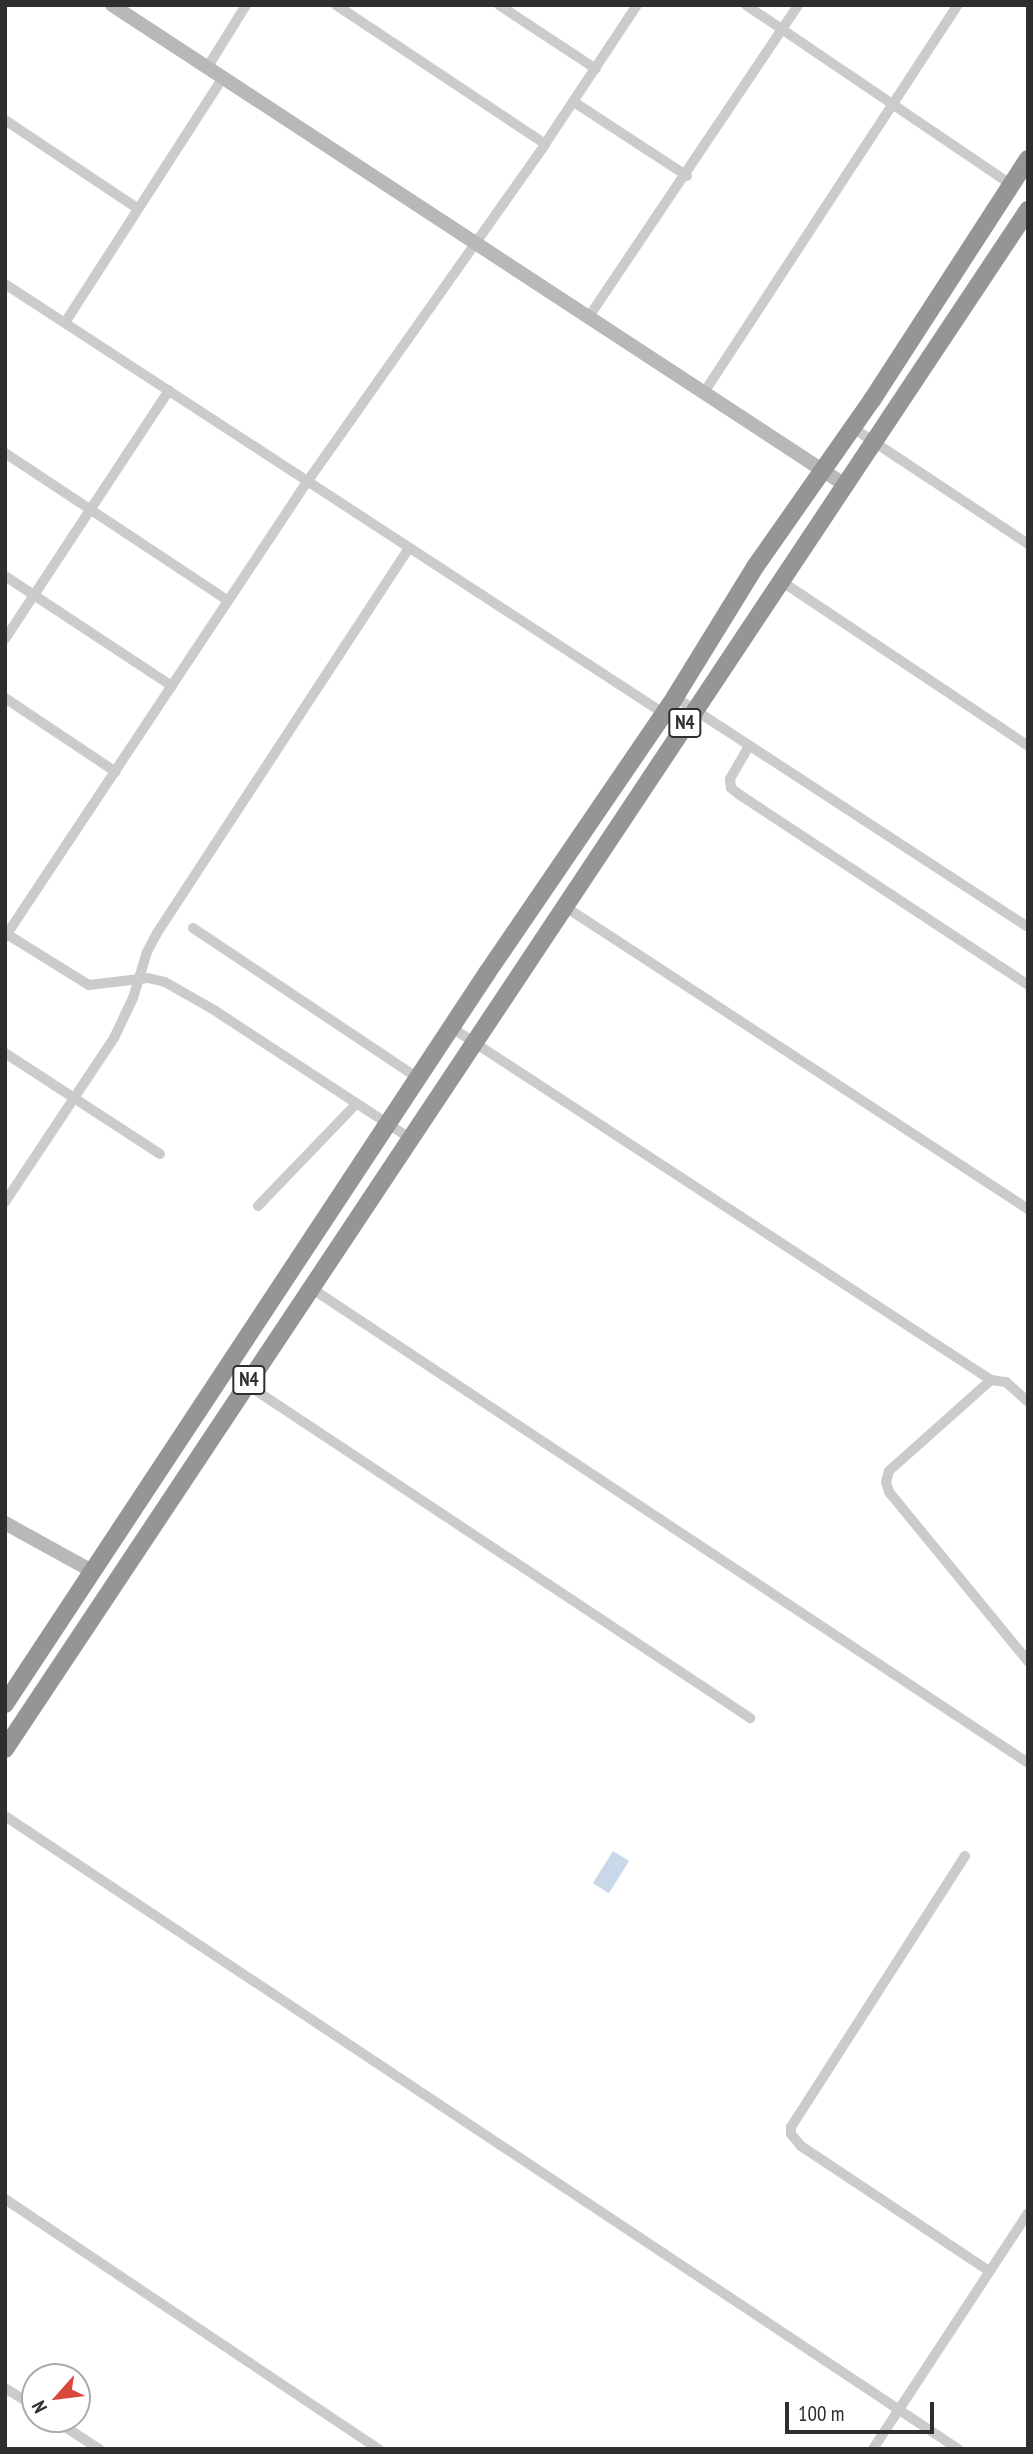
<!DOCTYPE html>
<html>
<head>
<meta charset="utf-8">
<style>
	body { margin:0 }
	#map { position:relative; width:1033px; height:2454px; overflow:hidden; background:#fff; font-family:"PT Sans Narrow",sans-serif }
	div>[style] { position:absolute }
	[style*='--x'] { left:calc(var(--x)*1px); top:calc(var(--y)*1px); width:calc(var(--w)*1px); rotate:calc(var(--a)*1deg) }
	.water>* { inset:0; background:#c9d8e9; transform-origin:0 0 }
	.street>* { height:10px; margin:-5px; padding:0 5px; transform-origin:5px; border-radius:5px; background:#cbcbcb }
	.secondary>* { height:14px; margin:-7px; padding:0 7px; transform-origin:7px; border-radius:7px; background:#b8b8b8 }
	.highway>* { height:18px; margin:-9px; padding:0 9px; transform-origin:9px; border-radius:9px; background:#959595 }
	span { translate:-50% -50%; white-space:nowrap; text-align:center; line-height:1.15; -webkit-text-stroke:7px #fff; paint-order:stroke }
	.shield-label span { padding:2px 5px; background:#fff; border:2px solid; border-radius:5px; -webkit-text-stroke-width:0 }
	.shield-label { font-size:19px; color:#2e2e2e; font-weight:700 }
	.frame { position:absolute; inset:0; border:7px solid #2e2e2e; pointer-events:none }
	.north { position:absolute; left:21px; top:2363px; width:70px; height:70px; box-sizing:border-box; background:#fff; border:2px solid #ababab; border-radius:50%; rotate:242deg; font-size:19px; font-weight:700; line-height:28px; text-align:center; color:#2e2e2e }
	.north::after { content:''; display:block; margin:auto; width:24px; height:32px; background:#d9493b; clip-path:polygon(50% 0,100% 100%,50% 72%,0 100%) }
	.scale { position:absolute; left:785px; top:2402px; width:149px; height:32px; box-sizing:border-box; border:4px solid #2e2e2e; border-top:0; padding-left:9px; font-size:21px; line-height:24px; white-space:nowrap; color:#2e2e2e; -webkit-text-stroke:5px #fff; paint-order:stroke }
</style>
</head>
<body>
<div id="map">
	<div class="water">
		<i style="left:613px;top:1851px;width:19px;height:38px;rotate:32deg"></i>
	</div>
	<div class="street">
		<i style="--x:336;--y:5;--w:251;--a:33.6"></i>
		<i style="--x:499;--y:5;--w:116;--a:33.4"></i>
		<i style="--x:746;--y:5;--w:319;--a:34.1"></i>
		<i style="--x:207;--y:68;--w:74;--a:-58.2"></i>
		<i style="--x:574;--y:102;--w:135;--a:33.2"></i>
		<i style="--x:5;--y:120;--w:159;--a:33.7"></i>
		<i style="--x:5;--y:284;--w:809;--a:33.1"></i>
		<i style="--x:588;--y:318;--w:377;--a:-56.1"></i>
		<i style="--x:66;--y:321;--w:290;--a:-57.2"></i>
		<i style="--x:703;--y:394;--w:465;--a:-56.8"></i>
		<i style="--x:853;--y:428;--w:210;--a:33.5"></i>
		<i style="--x:5;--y:453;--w:266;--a:33.5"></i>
		<i style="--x:5;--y:576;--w:200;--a:33.4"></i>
		<i style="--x:781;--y:581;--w:297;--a:33.7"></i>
		<i style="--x:5;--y:639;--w:298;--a:-56.6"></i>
		<i style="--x:675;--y:697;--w:421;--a:33.1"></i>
		<i style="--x:5;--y:698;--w:133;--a:33.7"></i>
		<i style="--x:749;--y:746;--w:38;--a:120"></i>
		<i style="--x:730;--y:779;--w:9;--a:84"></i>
		<i style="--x:731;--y:788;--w:11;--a:38"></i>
		<i style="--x:740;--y:795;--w:345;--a:33.4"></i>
		<i style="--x:564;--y:906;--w:554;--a:33.15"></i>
		<i style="--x:193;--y:928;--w:270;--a:33.7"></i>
		<i style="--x:5;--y:933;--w:99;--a:31.8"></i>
		<i style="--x:89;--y:985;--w:59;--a:-6.8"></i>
		<i style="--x:148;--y:978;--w:17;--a:13"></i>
		<i style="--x:165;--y:982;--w:56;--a:29.7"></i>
		<i style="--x:214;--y:1010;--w:235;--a:33.2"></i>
		<i style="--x:5;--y:937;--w:546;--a:-56.43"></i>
		<i style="--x:307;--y:482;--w:413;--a:-54.8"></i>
		<i style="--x:545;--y:144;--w:167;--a:-56.5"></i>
		<i style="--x:452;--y:1028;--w:644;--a:33.15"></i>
		<i style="--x:991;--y:1380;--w:15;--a:8"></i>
		<i style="--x:1006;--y:1382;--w:30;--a:42"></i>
		<i style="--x:5;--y:1053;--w:185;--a:33.1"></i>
		<i style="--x:5;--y:1202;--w:197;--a:-56.4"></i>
		<i style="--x:114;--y:1038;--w:44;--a:-64.6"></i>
		<i style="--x:133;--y:998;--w:48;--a:-73.1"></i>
		<i style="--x:147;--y:952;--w:21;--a:-62"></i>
		<i style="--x:157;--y:933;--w:459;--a:-56.8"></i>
		<i style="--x:258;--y:1206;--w:141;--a:-46.1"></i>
		<i style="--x:311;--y:1288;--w:860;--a:33.52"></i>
		<i style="--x:991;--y:1380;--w:137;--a:138.3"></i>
		<i style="--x:889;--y:1471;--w:11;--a:105"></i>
		<i style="--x:886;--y:1482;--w:10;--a:73"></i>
		<i style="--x:889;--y:1492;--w:219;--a:50.6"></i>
		<i style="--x:246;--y:1384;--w:605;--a:33.53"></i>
		<i style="--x:5;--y:1816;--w:1144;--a:33.59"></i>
		<i style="--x:965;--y:1856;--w:322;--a:122.7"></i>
		<i style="--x:791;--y:2127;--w:7;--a:90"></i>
		<i style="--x:791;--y:2134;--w:16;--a:50"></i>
		<i style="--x:801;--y:2146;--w:226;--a:33.6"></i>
		<i style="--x:5;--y:2199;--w:450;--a:33.8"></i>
		<i style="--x:5;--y:2388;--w:36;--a:32"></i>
		<i style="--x:53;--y:2419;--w:55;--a:33.1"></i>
		<i style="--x:873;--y:2449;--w:282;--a:-56.7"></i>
	</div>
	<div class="secondary">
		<i style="--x:112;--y:5;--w:876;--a:33.22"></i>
		<i style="--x:5;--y:1523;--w:99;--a:28.9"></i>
	</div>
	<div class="highway">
		<i style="--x:5;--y:1704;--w:876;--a:-56.6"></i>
		<i style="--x:487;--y:973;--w:334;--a:-55.7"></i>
		<i style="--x:675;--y:697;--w:153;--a:-58.4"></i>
		<i style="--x:755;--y:567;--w:204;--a:-55"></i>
		<i style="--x:872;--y:400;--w:287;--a:-57.1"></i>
		<i style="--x:5;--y:1749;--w:1848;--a:-56.39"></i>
	</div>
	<div class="shield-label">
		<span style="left:685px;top:723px">N4</span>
		<span style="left:249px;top:1380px">N4</span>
	</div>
	<div class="frame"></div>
	<div class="north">N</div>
	<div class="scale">100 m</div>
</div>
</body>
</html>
